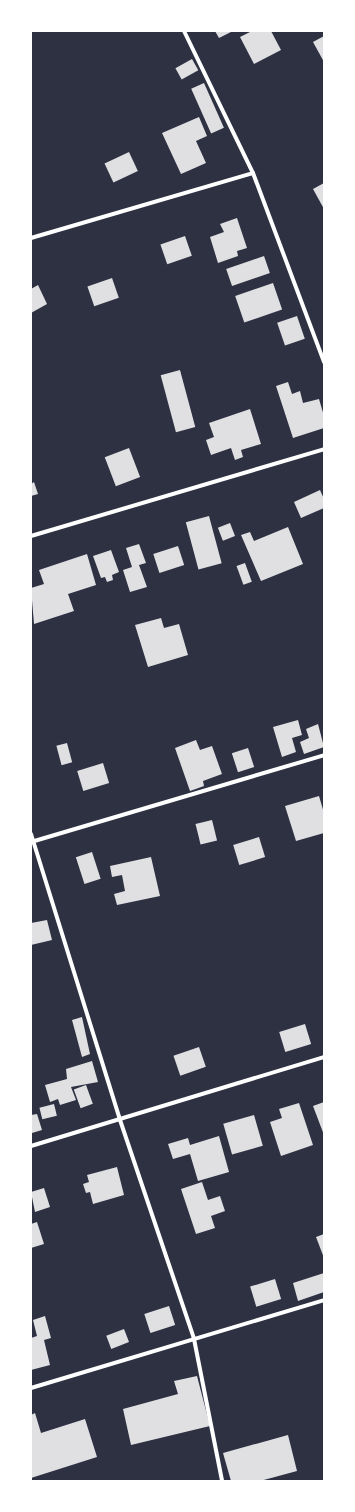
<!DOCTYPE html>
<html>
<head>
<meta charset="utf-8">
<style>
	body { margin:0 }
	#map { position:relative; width:355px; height:1512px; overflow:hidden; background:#2d3142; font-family:"DM Sans",sans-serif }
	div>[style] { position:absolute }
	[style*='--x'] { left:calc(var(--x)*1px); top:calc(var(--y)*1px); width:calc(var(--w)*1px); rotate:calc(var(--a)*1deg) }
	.building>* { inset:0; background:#e0e0e3; transform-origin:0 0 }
	.minor>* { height:4px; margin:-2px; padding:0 2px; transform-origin:2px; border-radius:2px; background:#fff }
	span { translate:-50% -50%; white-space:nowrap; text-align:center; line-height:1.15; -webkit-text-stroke:3px #fff; paint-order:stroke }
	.frame { position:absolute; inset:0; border:32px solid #fff; pointer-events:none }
</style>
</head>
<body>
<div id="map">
	<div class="building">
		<i style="clip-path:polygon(215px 31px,233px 31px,219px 38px)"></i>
		<i style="clip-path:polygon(252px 31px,271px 31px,281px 50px,254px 64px,240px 37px)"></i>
		<i style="clip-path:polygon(324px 36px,324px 62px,313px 42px)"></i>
		<i style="left:192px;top:59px;width:13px;height:19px;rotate:61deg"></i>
		<i style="left:204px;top:83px;width:49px;height:14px;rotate:66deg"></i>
		<i style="clip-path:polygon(199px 117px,207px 136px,196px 141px,206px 163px,181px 174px,162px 133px)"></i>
		<i style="left:129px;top:152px;width:21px;height:27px;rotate:65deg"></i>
		<i style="clip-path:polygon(324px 183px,324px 209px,313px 189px)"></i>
		<i style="clip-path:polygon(237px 218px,247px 248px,237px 251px,238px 256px,218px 263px,210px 237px,224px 232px,220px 224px)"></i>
		<i style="left:185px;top:236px;width:21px;height:26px;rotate:71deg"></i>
		<i style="left:264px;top:256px;width:18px;height:40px;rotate:71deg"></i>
		<i style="left:112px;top:278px;width:21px;height:26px;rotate:71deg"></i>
		<i style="left:273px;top:283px;width:28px;height:40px;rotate:71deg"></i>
		<i style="clip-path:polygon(38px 285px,47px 304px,31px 313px,31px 289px)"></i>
		<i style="left:297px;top:316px;width:24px;height:21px;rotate:71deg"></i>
		<i style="left:180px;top:370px;width:59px;height:20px;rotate:75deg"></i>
		<i style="clip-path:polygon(288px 382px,292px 394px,300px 391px,303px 403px,319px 399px,324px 416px,324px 428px,293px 438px,276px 386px)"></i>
		<i style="clip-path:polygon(250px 409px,261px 444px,241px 450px,243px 457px,235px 460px,231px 448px,211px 455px,206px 440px,214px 437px,209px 423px)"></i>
		<i style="left:129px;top:448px;width:31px;height:26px;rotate:69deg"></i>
		<i style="clip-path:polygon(34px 482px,38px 494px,31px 496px,31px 484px)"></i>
		<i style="clip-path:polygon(320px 490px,324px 499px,324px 508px,301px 518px,294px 502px)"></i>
		<i style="left:209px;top:516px;width:49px;height:24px;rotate:75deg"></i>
		<i style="left:230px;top:523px;width:14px;height:13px;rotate:69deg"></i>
		<i style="clip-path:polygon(288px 527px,303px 564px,261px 581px,241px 535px,250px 532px,254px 541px)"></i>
		<i style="clip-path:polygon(139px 544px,146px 563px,139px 565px,147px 587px,130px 592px,123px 570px,132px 567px,126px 548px)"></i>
		<i style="left:178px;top:546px;width:20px;height:26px;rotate:72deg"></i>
		<i style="clip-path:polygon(111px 550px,119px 572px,112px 575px,113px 580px,107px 582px,105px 577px,101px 578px,93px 556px)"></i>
		<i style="clip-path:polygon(87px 554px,96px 585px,68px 594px,74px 611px,34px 624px,31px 588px,44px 584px,39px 570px)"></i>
		<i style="left:245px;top:563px;width:20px;height:9px;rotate:70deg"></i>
		<i style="clip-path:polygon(161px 618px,164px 628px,179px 624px,188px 655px,148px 667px,135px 625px)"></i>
		<i style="clip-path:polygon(298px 720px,302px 735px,292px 738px,296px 752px,282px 757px,273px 727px)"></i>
		<i style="clip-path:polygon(318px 724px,324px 747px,304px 754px,300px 742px,309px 738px,306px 729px)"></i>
		<i style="clip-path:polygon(196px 740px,200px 750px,212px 746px,222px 774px,203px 781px,204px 786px,190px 791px,175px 748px)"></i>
		<i style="left:67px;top:743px;width:20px;height:11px;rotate:75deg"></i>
		<i style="left:248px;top:748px;width:20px;height:17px;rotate:72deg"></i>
		<i style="left:103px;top:763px;width:21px;height:27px;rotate:73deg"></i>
		<i style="clip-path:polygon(319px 796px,324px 813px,324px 833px,296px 841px,285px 806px)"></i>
		<i style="left:212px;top:820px;width:21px;height:17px;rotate:76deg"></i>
		<i style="left:259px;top:837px;width:21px;height:27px;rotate:73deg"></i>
		<i style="left:92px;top:852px;width:28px;height:17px;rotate:72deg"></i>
		<i style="clip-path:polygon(151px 857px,160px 896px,117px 905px,114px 894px,125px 891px,122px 875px,112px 877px,110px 866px)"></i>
		<i style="clip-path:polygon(47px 920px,52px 940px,31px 945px,31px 923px)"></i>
		<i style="clip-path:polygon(82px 1017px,90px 1054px,82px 1057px,72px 1020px)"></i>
		<i style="left:305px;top:1024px;width:21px;height:27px;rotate:73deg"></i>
		<i style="left:199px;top:1047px;width:21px;height:27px;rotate:71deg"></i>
		<i style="clip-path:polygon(92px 1061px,98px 1082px,71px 1087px,76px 1100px,60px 1105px,58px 1099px,50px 1102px,45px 1085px,67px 1079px,66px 1069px)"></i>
		<i style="left:86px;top:1085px;width:20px;height:13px;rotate:70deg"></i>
		<i style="clip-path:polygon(324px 1102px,324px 1135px,313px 1106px)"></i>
		<i style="clip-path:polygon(299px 1103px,313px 1145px,281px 1156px,270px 1122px,282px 1118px,279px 1109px)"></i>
		<i style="left:54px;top:1104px;width:12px;height:15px;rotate:76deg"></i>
		<i style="clip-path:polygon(37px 1114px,42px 1130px,32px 1133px,31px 1115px)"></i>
		<i style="left:254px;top:1115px;width:32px;height:32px;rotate:74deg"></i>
		<i style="clip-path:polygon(219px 1136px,229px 1172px,198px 1181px,190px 1154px,173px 1159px,168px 1144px,188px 1138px,190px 1145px)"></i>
		<i style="clip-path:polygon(117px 1167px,124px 1195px,93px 1204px,90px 1192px,86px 1193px,83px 1184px,89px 1182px,87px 1175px)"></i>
		<i style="clip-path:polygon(202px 1182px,208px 1200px,220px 1196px,225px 1211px,211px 1216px,215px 1228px,196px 1234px,181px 1189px)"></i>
		<i style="clip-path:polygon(44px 1188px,50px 1207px,35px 1212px,31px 1192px)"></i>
		<i style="clip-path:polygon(37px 1222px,44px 1244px,31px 1248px,31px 1224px)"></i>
		<i style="clip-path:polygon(324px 1234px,324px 1258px,316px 1237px)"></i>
		<i style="clip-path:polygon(324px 1273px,324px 1292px,298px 1301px,293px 1283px)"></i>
		<i style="left:275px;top:1279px;width:21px;height:26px;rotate:73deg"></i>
		<i style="left:169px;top:1306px;width:20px;height:26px;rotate:72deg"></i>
		<i style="clip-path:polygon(45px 1316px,51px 1338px,44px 1340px,50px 1365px,31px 1370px,31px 1338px,37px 1336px,33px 1320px)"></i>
		<i style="left:124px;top:1329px;width:14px;height:19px;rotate:69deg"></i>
		<i style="clip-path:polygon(197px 1376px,210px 1426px,131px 1445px,123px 1409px,178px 1394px,174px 1381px)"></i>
		<i style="clip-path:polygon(35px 1413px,41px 1433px,85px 1419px,97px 1457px,31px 1478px,31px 1415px)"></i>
		<i style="clip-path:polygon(288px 1435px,297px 1471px,260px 1481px,231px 1481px,223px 1453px)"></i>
	</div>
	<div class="minor">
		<i style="--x:184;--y:31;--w:158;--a:64.1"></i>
		<i style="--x:253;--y:173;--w:202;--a:69.4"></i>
		<i style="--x:31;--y:238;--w:231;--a:-16.3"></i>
		<i style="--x:31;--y:536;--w:306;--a:-16.5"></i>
		<i style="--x:31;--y:834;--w:296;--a:72.7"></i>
		<i style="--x:119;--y:1117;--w:234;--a:71.3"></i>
		<i style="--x:194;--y:1339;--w:145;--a:78.8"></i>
		<i style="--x:31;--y:842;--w:306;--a:-16.5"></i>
		<i style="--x:31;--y:1146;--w:306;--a:-16.9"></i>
		<i style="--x:31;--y:1388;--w:306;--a:-16.7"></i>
	</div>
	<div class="frame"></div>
</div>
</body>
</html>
